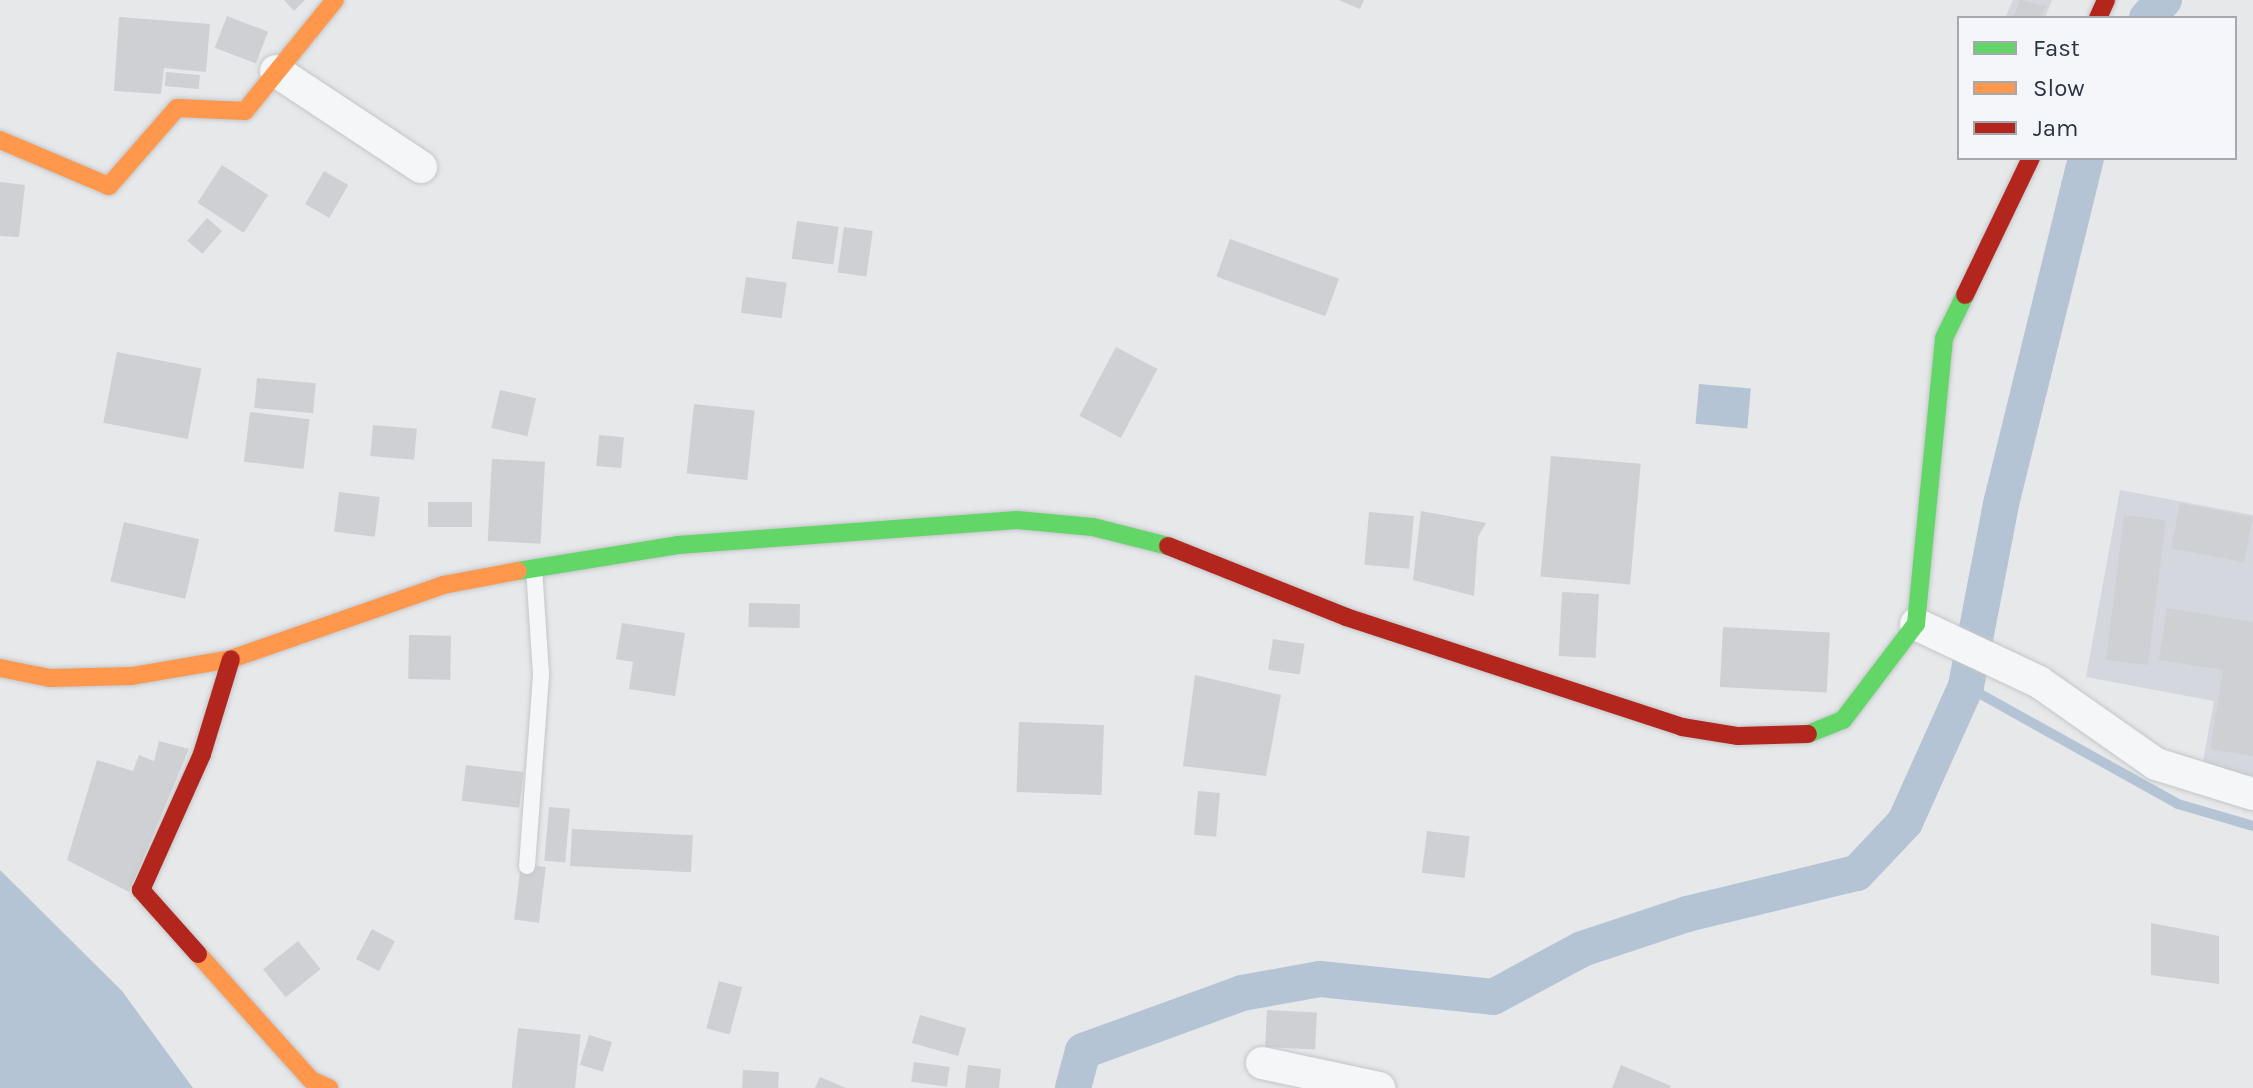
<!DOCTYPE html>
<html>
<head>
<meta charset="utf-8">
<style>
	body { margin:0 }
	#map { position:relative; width:2253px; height:1088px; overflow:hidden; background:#e6e8ea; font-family:Karla,sans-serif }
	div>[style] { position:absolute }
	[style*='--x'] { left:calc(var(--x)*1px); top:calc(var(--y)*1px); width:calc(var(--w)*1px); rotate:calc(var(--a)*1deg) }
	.built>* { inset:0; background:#d4d7dd }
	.water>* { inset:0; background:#b4c4d5; transform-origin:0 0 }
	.stream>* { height:10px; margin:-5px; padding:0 5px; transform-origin:5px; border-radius:5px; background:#b4c4d5 }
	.canal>* { height:36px; margin:-18px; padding:0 18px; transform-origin:18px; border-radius:18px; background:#b4c4d5 }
	.building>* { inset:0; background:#ced0d3; transform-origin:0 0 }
	.roads { filter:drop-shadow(0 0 2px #c4c6c8) drop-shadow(0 0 2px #c4c6c8) }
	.lane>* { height:16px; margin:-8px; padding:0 8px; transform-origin:8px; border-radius:8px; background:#f5f6f7 }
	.street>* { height:32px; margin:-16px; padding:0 16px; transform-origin:16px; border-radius:16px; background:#f5f6f7 }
	.fast>* { height:18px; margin:-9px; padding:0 9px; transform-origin:9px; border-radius:9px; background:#63d668 }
	.slow>* { height:18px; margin:-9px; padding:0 9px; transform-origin:9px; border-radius:9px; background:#ff974d }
	.jam>* { height:18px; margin:-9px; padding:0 9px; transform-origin:9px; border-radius:9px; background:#b3261e }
	span { translate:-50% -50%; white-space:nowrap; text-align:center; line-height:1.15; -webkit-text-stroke:6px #f4f6f9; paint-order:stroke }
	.legend { position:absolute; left:1957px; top:16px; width:280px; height:144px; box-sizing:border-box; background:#f4f6f9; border:2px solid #a4a8b1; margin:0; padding:10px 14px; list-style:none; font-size:24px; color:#2b3445 }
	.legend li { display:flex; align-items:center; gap:16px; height:40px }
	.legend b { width:40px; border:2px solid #a4a8b1 }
</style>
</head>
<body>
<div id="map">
	<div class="built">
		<i style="clip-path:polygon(2013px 0,2052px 0,2045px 18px,2005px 18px)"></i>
		<i style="clip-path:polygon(2120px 490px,2253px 515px,2253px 776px,2202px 767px,2214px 701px,2086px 677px)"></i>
	</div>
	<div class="water">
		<i style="left:1699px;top:384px;width:52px;height:40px;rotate:5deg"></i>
		<i style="clip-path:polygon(0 870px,122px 991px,193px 1088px,0 1088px)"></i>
	</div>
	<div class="stream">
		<i style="--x:1966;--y:686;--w:243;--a:29.1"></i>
		<i style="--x:2178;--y:804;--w:78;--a:16.3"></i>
	</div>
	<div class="canal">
		<i style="--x:2147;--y:18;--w:25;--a:-47"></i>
		<i style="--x:1073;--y:1088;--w:38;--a:-75"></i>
		<i style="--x:1083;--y:1051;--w:169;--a:-20"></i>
		<i style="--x:1242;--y:993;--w:79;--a:-10.2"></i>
		<i style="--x:1320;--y:979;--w:174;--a:5.9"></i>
		<i style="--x:1493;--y:997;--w:101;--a:-28.3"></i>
		<i style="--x:1582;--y:949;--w:111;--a:-18.4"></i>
		<i style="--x:1687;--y:914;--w:175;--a:-13.6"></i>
		<i style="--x:1857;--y:873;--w:70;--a:-46.7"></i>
		<i style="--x:1905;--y:822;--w:149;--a:-65.8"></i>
		<i style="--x:1966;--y:686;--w:185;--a:-79.1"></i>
		<i style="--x:2001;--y:504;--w:356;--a:-76.2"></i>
	</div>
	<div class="building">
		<i style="clip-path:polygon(284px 0,305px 0,294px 11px)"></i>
		<i style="clip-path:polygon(1339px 0,1364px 0,1360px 9px)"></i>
		<i style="clip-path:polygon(2020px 0,2046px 6px,2041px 18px,2013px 18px)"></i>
		<i style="left:227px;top:16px;width:44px;height:34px;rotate:21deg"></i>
		<i style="clip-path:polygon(119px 17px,210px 24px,206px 72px,164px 68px,161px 94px,114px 91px)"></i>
		<i style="left:166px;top:72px;width:34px;height:14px;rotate:5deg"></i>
		<i style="left:222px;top:165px;width:55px;height:45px;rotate:33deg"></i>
		<i style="left:324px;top:171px;width:28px;height:38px;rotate:30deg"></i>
		<i style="clip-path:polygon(0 182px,25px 185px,19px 237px,0 236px)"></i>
		<i style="left:207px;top:218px;width:20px;height:30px;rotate:41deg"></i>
		<i style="left:797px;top:221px;width:42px;height:38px;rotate:8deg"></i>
		<i style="left:844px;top:227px;width:29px;height:46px;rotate:8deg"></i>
		<i style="left:1230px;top:239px;width:116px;height:40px;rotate:20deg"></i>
		<i style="left:746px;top:277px;width:41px;height:36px;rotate:8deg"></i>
		<i style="left:1116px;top:347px;width:47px;height:78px;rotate:28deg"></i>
		<i style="left:117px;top:352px;width:86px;height:72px;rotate:11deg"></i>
		<i style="left:257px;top:378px;width:59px;height:30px;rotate:5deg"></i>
		<i style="left:500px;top:390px;width:37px;height:39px;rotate:13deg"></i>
		<i style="left:694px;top:404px;width:61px;height:70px;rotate:6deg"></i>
		<i style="left:250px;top:412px;width:60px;height:50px;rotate:7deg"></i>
		<i style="left:373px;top:425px;width:44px;height:31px;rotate:5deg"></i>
		<i style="left:599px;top:435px;width:25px;height:31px;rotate:5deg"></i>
		<i style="left:1551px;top:456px;width:90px;height:121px;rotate:5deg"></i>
		<i style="left:492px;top:459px;width:53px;height:82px;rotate:3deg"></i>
		<i style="left:339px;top:492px;width:41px;height:40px;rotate:7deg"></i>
		<i style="left:428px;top:502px;width:44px;height:25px"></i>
		<i style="left:2180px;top:503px;width:74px;height:46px;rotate:11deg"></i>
		<i style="clip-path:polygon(1421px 511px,1486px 523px,1478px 537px,1474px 596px,1413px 580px)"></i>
		<i style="left:1369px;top:512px;width:45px;height:53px;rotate:5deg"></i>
		<i style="left:2124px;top:515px;width:42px;height:146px;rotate:7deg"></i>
		<i style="left:124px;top:522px;width:77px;height:61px;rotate:13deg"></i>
		<i style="left:1562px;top:592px;width:37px;height:64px;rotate:3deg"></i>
		<i style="left:749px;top:603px;width:51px;height:24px;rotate:1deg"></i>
		<i style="clip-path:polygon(2167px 608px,2253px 622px,2253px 756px,2210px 749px,2223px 670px,2159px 660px)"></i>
		<i style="clip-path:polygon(622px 623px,685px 633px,675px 696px,629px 689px,633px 662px,616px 659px)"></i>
		<i style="left:1723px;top:627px;width:107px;height:60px;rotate:3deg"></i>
		<i style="left:409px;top:635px;width:42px;height:44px;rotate:1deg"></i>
		<i style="left:1273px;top:639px;width:32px;height:31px;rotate:9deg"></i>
		<i style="clip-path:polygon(1195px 675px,1281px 695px,1266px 776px,1183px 766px)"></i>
		<i style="left:1019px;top:722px;width:85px;height:70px;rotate:2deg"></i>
		<i style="clip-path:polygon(159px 741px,189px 749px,129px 892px,67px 860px,97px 760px,133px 771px,139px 755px,154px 761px)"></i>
		<i style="left:466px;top:765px;width:58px;height:36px;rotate:7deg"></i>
		<i style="left:1198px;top:791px;width:22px;height:44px;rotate:5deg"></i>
		<i style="left:549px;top:807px;width:21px;height:54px;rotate:5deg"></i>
		<i style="left:572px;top:829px;width:121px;height:37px;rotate:3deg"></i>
		<i style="left:1427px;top:831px;width:43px;height:42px;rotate:7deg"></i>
		<i style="left:521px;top:864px;width:25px;height:56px;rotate:7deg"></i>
		<i style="clip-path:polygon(2151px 923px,2219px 936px,2219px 984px,2151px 975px)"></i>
		<i style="left:372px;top:929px;width:26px;height:34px;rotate:28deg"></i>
		<i style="left:298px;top:941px;width:36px;height:45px;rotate:51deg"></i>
		<i style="left:719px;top:981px;width:24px;height:49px;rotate:15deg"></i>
		<i style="left:1267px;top:1010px;width:50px;height:37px;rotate:3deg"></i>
		<i style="left:920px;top:1015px;width:48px;height:29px;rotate:16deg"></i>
		<i style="left:518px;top:1028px;width:63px;height:60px;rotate:6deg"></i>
		<i style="left:589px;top:1035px;width:24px;height:31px;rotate:17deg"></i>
		<i style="left:914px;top:1062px;width:36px;height:20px;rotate:8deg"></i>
		<i style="clip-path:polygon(968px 1065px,1001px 1069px,999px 1088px,965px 1088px)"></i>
		<i style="clip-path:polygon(1621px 1065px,1671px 1086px,1670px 1088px,1612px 1088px)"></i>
		<i style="left:743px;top:1070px;width:36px;height:18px;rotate:3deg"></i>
		<i style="clip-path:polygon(820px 1077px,846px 1088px,815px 1088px)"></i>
	</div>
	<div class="roads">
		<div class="lane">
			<i style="--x:527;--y:866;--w:193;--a:-85.8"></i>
			<i style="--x:541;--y:674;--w:105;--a:-93.8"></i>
		</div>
		<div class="street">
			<i style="--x:276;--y:71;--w:174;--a:33.5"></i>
			<i style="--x:1916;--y:624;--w:136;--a:25.2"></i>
			<i style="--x:2039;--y:682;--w:143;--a:35"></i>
			<i style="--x:2156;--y:764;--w:102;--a:17.2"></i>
			<i style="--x:1262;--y:1063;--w:120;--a:12.1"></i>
		</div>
		<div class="fast">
			<i style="--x:518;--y:571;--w:162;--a:-9.2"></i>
			<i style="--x:678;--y:545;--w:340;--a:-4.2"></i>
			<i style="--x:1017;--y:520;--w:76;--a:5.3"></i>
			<i style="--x:1093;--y:527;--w:77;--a:14.2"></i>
			<i style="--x:1808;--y:734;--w:38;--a:-22"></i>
			<i style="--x:1843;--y:720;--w:121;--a:-52.8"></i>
			<i style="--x:1916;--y:624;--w:287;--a:-84.4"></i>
			<i style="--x:1944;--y:338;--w:48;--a:-64"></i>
		</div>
		<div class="slow">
			<i style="--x:0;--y:140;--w:118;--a:22.9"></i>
			<i style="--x:109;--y:186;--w:103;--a:-48.9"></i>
			<i style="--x:177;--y:108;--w:68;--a:2.5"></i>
			<i style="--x:245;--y:111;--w:143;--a:-51"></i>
			<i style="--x:0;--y:668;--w:51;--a:11.3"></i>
			<i style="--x:50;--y:678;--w:82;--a:-1.4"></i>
			<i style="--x:132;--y:676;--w:100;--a:-9.7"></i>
			<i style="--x:231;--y:659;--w:225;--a:-19.2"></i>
			<i style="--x:443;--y:585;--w:76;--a:-10.6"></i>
			<i style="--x:198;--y:954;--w:169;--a:48.1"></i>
			<i style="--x:311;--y:1080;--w:20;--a:24"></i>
		</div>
		<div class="jam">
			<i style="--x:2098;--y:18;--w:20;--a:-66"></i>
			<i style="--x:1965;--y:295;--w:152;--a:-64.3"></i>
			<i style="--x:1168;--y:546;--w:192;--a:21.7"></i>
			<i style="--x:1346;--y:617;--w:354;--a:18.1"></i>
			<i style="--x:1682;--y:727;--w:57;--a:9.1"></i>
			<i style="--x:1738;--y:736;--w:70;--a:-1.6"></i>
			<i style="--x:198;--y:954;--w:86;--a:-131.7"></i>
			<i style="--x:141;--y:890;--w:149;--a:-65.8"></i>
			<i style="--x:202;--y:754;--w:99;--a:-73"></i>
		</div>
	</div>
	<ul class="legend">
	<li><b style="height:10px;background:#63d668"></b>Fast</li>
	<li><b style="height:10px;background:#ff974d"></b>Slow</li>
	<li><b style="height:10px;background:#b3261e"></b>Jam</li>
	</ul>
</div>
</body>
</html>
